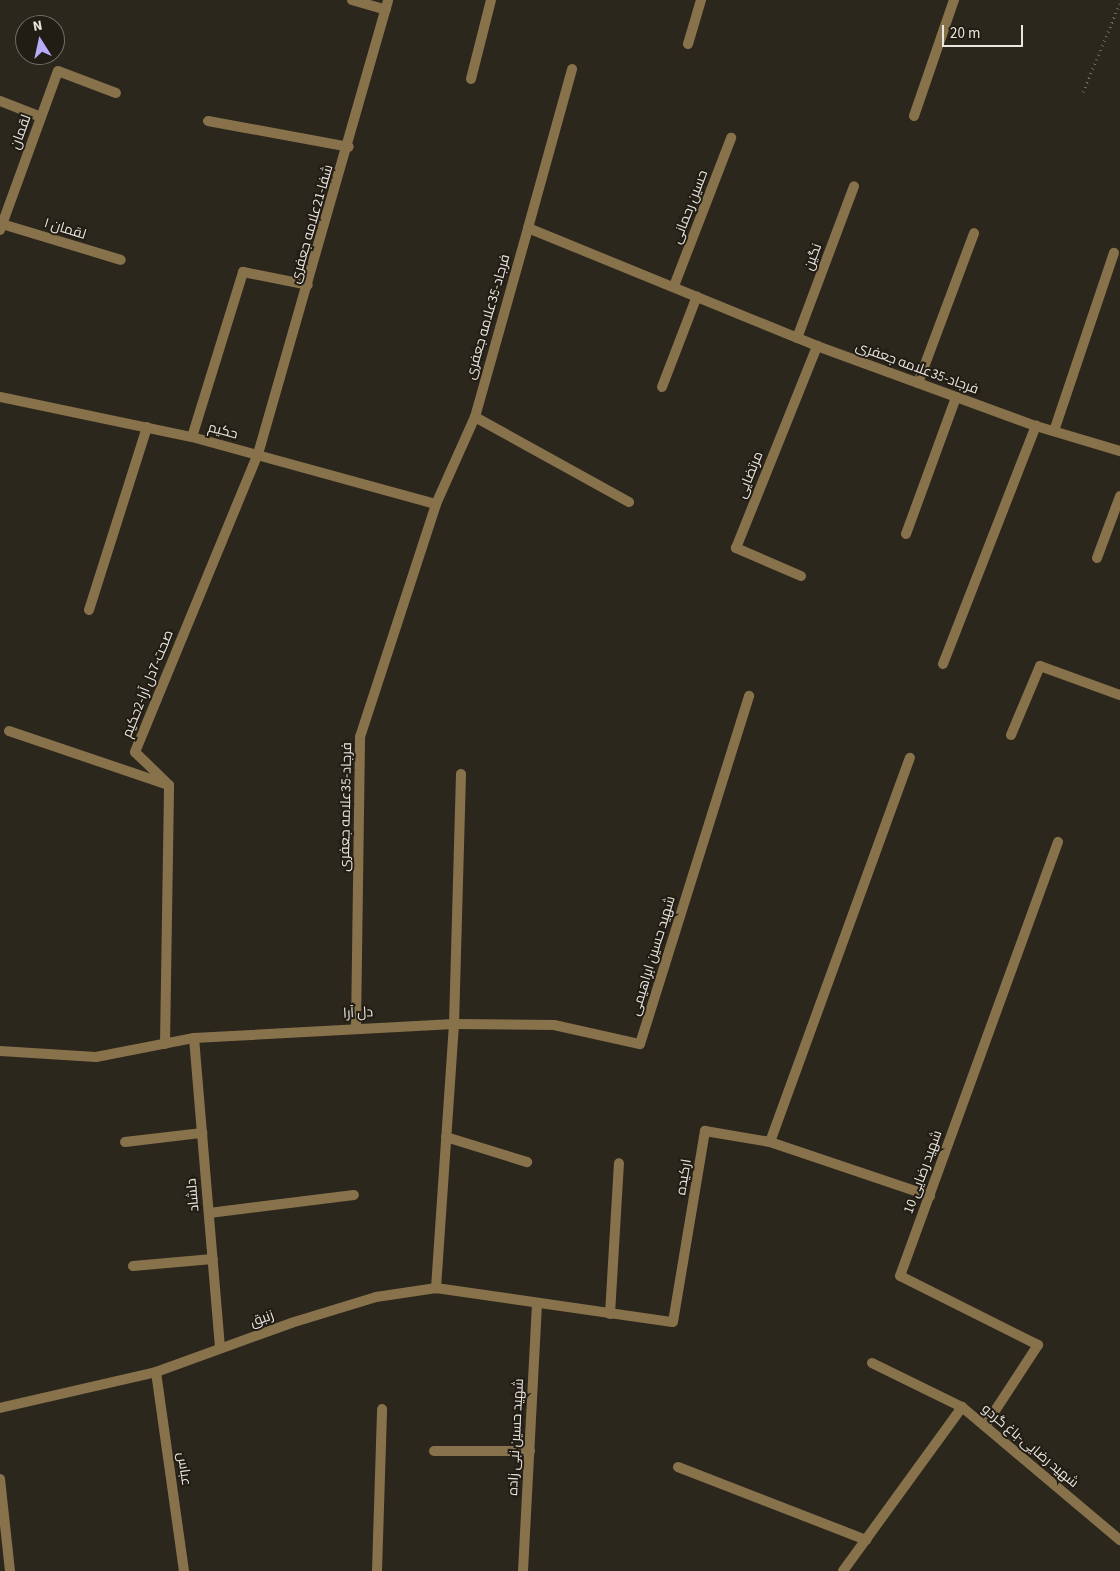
<!DOCTYPE html>
<html>
<head>
<meta charset="utf-8">
<style>
	body { margin:0 }
	#map { position:relative; width:1120px; height:1571px; overflow:hidden; background:#2c271d; font-family:"Source Sans 3",Cairo,sans-serif }
	div>[style] { position:absolute }
	[style*='--x'] { left:calc(var(--x)*1px); top:calc(var(--y)*1px); width:calc(var(--w)*1px); rotate:calc(var(--a)*1deg) }
	.path>* { height:3px; margin-top:-1.5px; transform-origin:0; background:repeating-linear-gradient(90deg,#6c675e 0 1px,transparent 0 5px) }
	.minor>* { height:10px; margin:-5px; padding:0 5px; transform-origin:5px; border-radius:5px; background:#88724b }
	span { translate:-50% -50%; white-space:nowrap; text-align:center; line-height:1.15; -webkit-text-stroke:4px #221d14; paint-order:stroke }
	.street-label { font-size:14px; color:#e9e5df }
	.north { position:absolute; left:15px; top:15px; width:50px; height:50px; box-sizing:border-box; background:#221d14; border:1px solid #726d65; border-radius:50%; rotate:350deg; font-size:14px; font-weight:700; line-height:20px; text-align:center; color:#e9e5df }
	.north::after { content:''; display:block; margin:auto; width:18px; height:22px; background:#b8abf7; clip-path:polygon(50% 0,100% 100%,50% 72%,0 100%) }
	.scale { position:absolute; left:942px; top:25px; width:81px; height:22px; box-sizing:border-box; border:2px solid #e9e5df; border-top:0; padding-left:6px; font-size:15px; line-height:18px; white-space:nowrap; color:#e9e5df; -webkit-text-stroke:4px #221d14; paint-order:stroke }
</style>
</head>
<body>
<div id="map">
	<div class="path">
		<i style="--x:1083;--y:92;--w:96;--a:-67.4"></i>
	</div>
	<div class="minor">
		<i style="--x:352;--y:0;--w:35;--a:16"></i>
		<i style="--x:688;--y:44;--w:46;--a:-73.5"></i>
		<i style="--x:471;--y:79;--w:81;--a:-75.8"></i>
		<i style="--x:0;--y:101;--w:44;--a:21.3"></i>
		<i style="--x:914;--y:116;--w:123;--a:-71"></i>
		<i style="--x:208;--y:121;--w:143;--a:10.4"></i>
		<i style="--x:2;--y:224;--w:124;--a:16.8"></i>
		<i style="--x:528;--y:228;--w:165;--a:-74.5"></i>
		<i style="--x:0;--y:230;--w:169;--a:-70"></i>
		<i style="--x:58;--y:71;--w:62;--a:20.8"></i>
		<i style="--x:674;--y:286;--w:159;--a:-68.9"></i>
		<i style="--x:797;--y:338;--w:162;--a:-69.4"></i>
		<i style="--x:918;--y:383;--w:160;--a:-69.5"></i>
		<i style="--x:662;--y:387;--w:97;--a:-69"></i>
		<i style="--x:0;--y:397;--w:196;--a:11.8"></i>
		<i style="--x:192;--y:437;--w:253;--a:15.4"></i>
		<i style="--x:475;--y:417;--w:176;--a:28.9"></i>
		<i style="--x:1054;--y:431;--w:188;--a:-71.4"></i>
		<i style="--x:192;--y:437;--w:173;--a:-72.8"></i>
		<i style="--x:243;--y:272;--w:66;--a:11.3"></i>
		<i style="--x:906;--y:534;--w:146;--a:-69.9"></i>
		<i style="--x:1097;--y:558;--w:66;--a:-69.6"></i>
		<i style="--x:801;--y:576;--w:71;--a:-156.7"></i>
		<i style="--x:736;--y:548;--w:218;--a:-68.1"></i>
		<i style="--x:89;--y:610;--w:192;--a:-72.4"></i>
		<i style="--x:943;--y:664;--w:256;--a:-68.7"></i>
		<i style="--x:9;--y:731;--w:166;--a:18.7"></i>
		<i style="--x:1011;--y:735;--w:75;--a:-67.2"></i>
		<i style="--x:1040;--y:666;--w:85;--a:19.9"></i>
		<i style="--x:461;--y:774;--w:250;--a:91.6"></i>
		<i style="--x:454;--y:1024;--w:100;--a:0.6"></i>
		<i style="--x:554;--y:1025;--w:88;--a:12.5"></i>
		<i style="--x:640;--y:1044;--w:365;--a:-72.6"></i>
		<i style="--x:356;--y:1027;--w:290;--a:-89.2"></i>
		<i style="--x:360;--y:737;--w:245;--a:-71.9"></i>
		<i style="--x:436;--y:504;--w:95;--a:-65.9"></i>
		<i style="--x:475;--y:417;--w:196;--a:-74.3"></i>
		<i style="--x:528;--y:228;--w:312;--a:22.2"></i>
		<i style="--x:817;--y:346;--w:233;--a:20.1"></i>
		<i style="--x:1036;--y:426;--w:88;--a:16.6"></i>
		<i style="--x:194;--y:1038;--w:311;--a:85.2"></i>
		<i style="--x:165;--y:1044;--w:259;--a:-89.1"></i>
		<i style="--x:169;--y:785;--w:47;--a:-135.9"></i>
		<i style="--x:135;--y:752;--w:322;--a:-67.6"></i>
		<i style="--x:258;--y:454;--w:472;--a:-74"></i>
		<i style="--x:0;--y:1051;--w:96;--a:3.6"></i>
		<i style="--x:96;--y:1057;--w:100;--a:-11"></i>
		<i style="--x:194;--y:1038;--w:260;--a:-3.1"></i>
		<i style="--x:454;--y:1024;--w:265;--a:93.9"></i>
		<i style="--x:446;--y:1137;--w:85;--a:17.2"></i>
		<i style="--x:125;--y:1142;--w:78;--a:-6.7"></i>
		<i style="--x:770;--y:1142;--w:409;--a:-70"></i>
		<i style="--x:209;--y:1213;--w:146;--a:-7.1"></i>
		<i style="--x:133;--y:1266;--w:80;--a:-5"></i>
		<i style="--x:610;--y:1314;--w:151;--a:-86.6"></i>
		<i style="--x:872;--y:1363;--w:100;--a:26.1"></i>
		<i style="--x:156;--y:1372;--w:201;--a:82"></i>
		<i style="--x:0;--y:1408;--w:160;--a:-13"></i>
		<i style="--x:156;--y:1372;--w:144;--a:-19.9"></i>
		<i style="--x:291;--y:1323;--w:89;--a:-17"></i>
		<i style="--x:376;--y:1297;--w:61;--a:-8.5"></i>
		<i style="--x:436;--y:1288;--w:239;--a:8.2"></i>
		<i style="--x:673;--y:1322;--w:194;--a:-80.5"></i>
		<i style="--x:705;--y:1131;--w:66;--a:9.6"></i>
		<i style="--x:770;--y:1142;--w:169;--a:18.6"></i>
		<i style="--x:985;--y:1426;--w:97;--a:-56.8"></i>
		<i style="--x:1038;--y:1345;--w:154;--a:-153.4"></i>
		<i style="--x:900;--y:1276;--w:462;--a:-70"></i>
		<i style="--x:434;--y:1451;--w:96;--a:0"></i>
		<i style="--x:678;--y:1467;--w:202;--a:21.2"></i>
		<i style="--x:0;--y:1479;--w:93;--a:83.8"></i>
		<i style="--x:377;--y:1571;--w:162;--a:-88.2"></i>
		<i style="--x:523;--y:1571;--w:267;--a:-87"></i>
		<i style="--x:843;--y:1571;--w:203;--a:-54"></i>
		<i style="--x:962;--y:1407;--w:207;--a:40.1"></i>
	</div>
	<div class="street-label">
		<span style="left:21px;top:132px;rotate:-70deg">لقمان</span>
		<span style="left:690px;top:207px;rotate:-69deg">حسین رحمانی</span>
		<span style="left:312px;top:224px;rotate:-74deg">شفا-21علامه جعفری</span>
		<span style="left:65px;top:229px;rotate:17deg">لقمان ۱</span>
		<span style="left:813px;top:257px;rotate:-70deg">نگین</span>
		<span style="left:488px;top:317px;rotate:-74deg">فرجاد-35علامه جعفری</span>
		<span style="left:917px;top:368px;rotate:20deg">فرجاد-35علامه جعفری</span>
		<span style="left:223px;top:431px;rotate:15deg">حکیم</span>
		<span style="left:750px;top:475px;rotate:-68deg">مرتضایی</span>
		<span style="left:148px;top:684px;rotate:-68deg">صحت-7دل آرا-2حکیم</span>
		<span style="left:346px;top:807px;rotate:-89deg">فرجاد-35علامه جعفری</span>
		<span style="left:653px;top:956px;rotate:-73deg">شهید حسین ابراهیمی</span>
		<span style="left:358px;top:1013px;rotate:-3deg">دل آرا</span>
		<span style="left:923px;top:1172px;rotate:-70deg">شهید رضایی 10</span>
		<span style="left:684px;top:1177px;rotate:-81deg">ارکیده</span>
		<span style="left:193px;top:1195px;rotate:-95deg">دلشاد</span>
		<span style="left:262px;top:1319px;rotate:-20deg">زنبق</span>
		<span style="left:516px;top:1437px;rotate:-87deg">شهید حسین نبی زاده</span>
		<span style="left:1030px;top:1446px;rotate:40deg">شهید رضایی-باغ گردو</span>
		<span style="left:184px;top:1469px;rotate:82deg">عباس</span>
	</div>
	<div class="north">N</div>
	<div class="scale">20 m</div>
</div>
</body>
</html>
